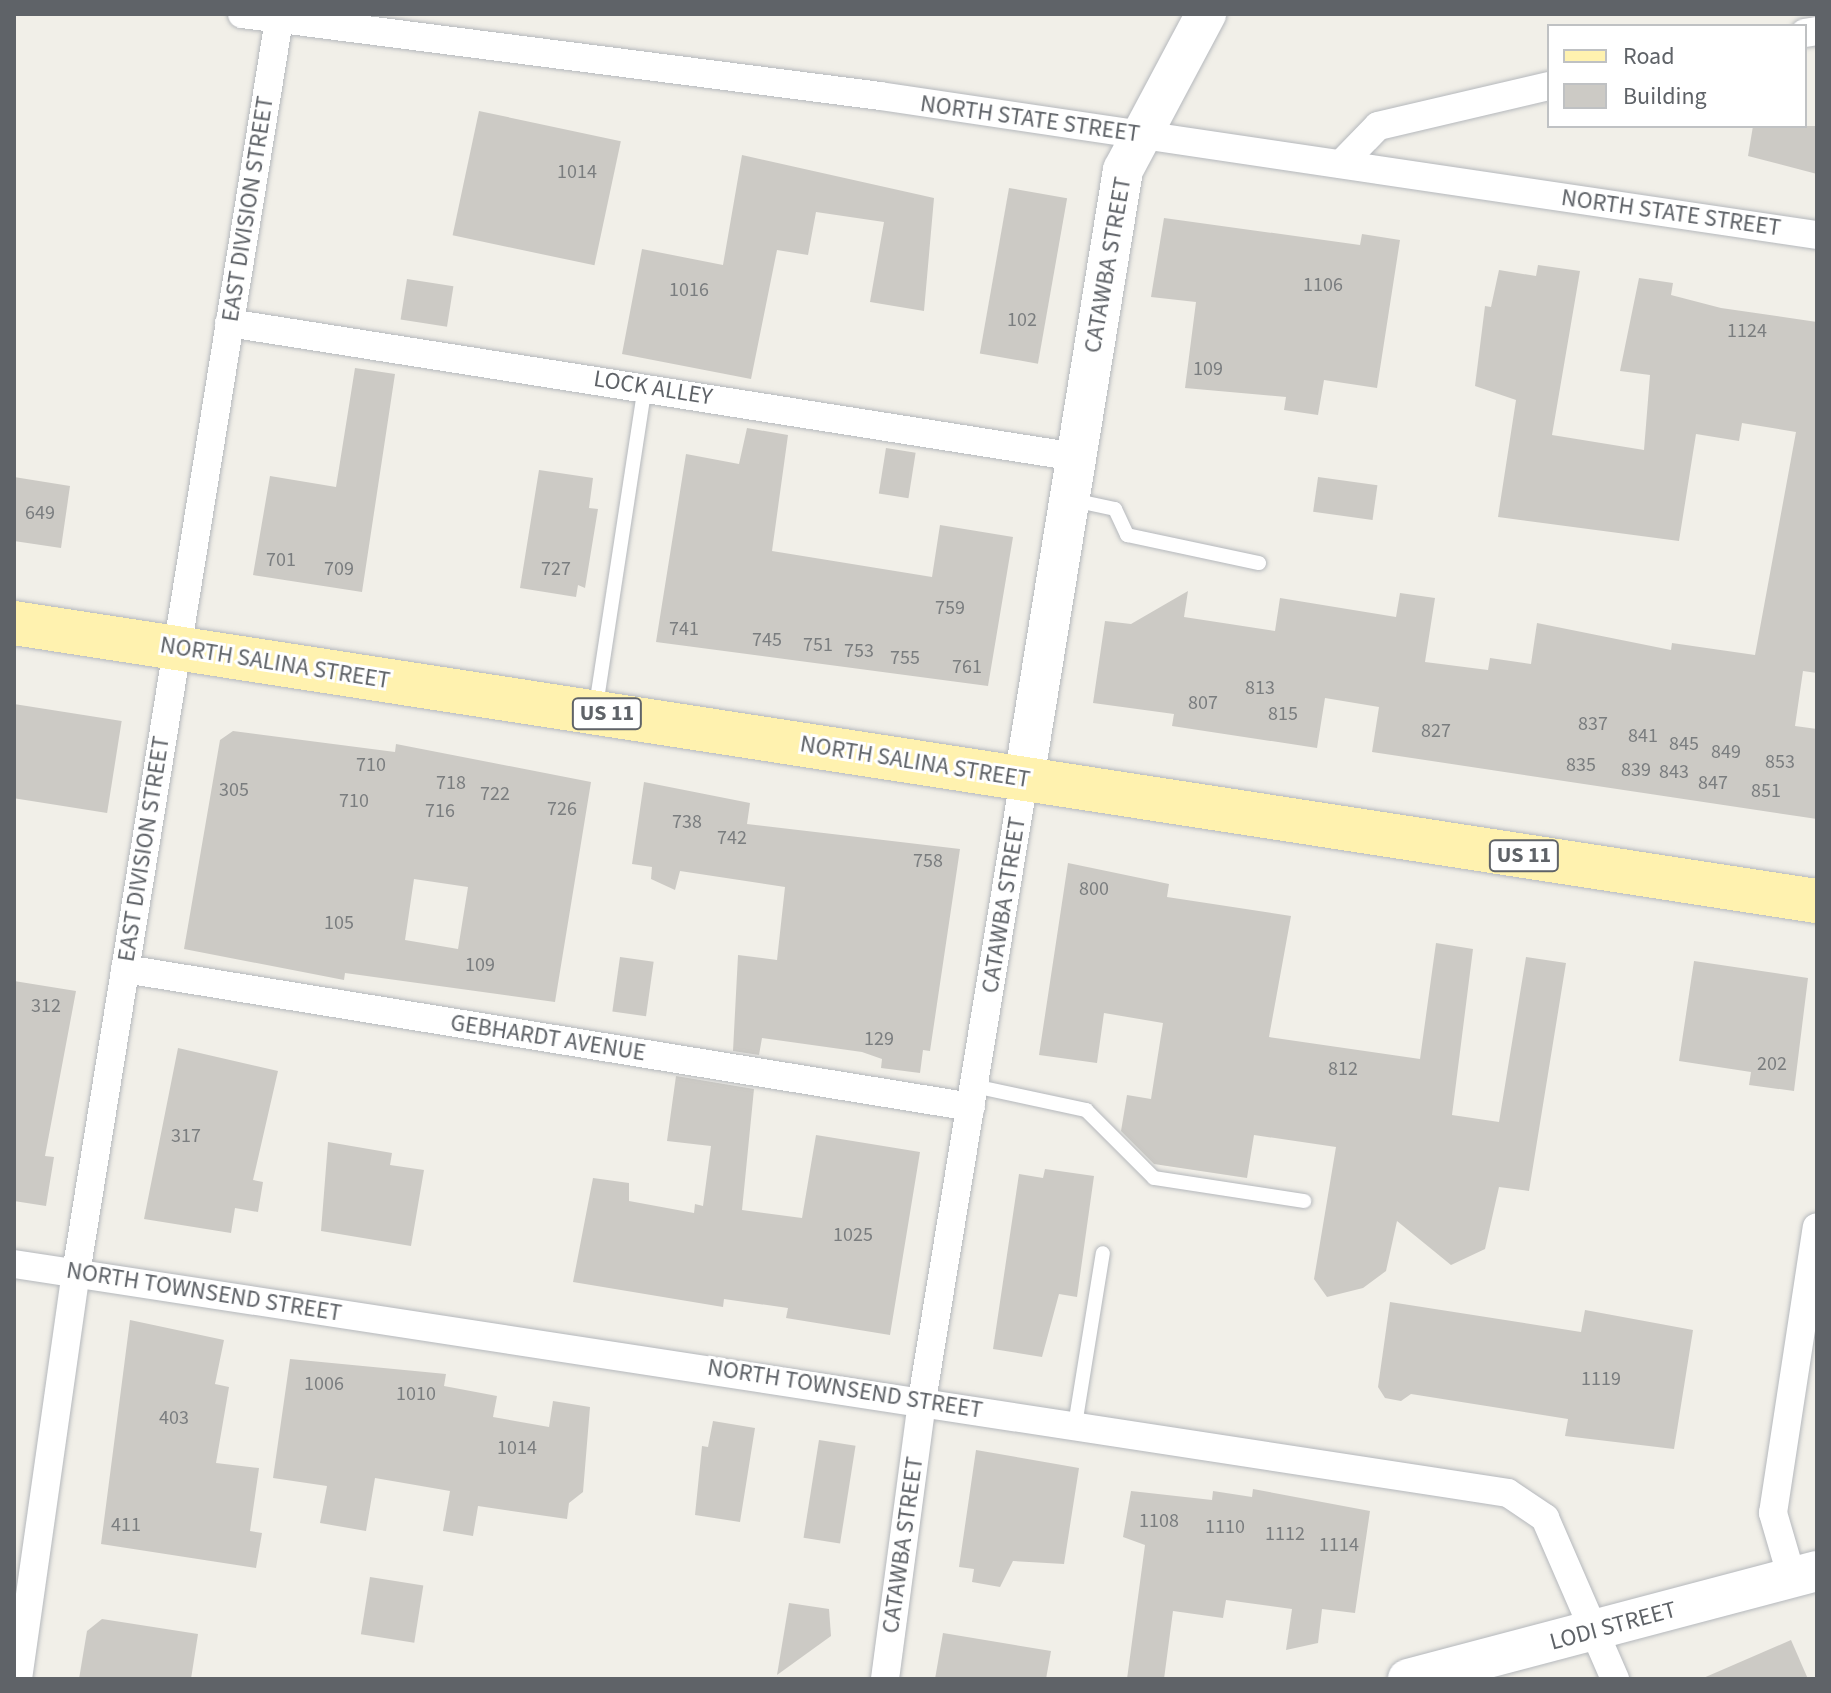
<!DOCTYPE html>
<html>
<head>
<meta charset="utf-8">
<style>
	body { margin:0 }
	#map { position:relative; width:1831px; height:1693px; overflow:hidden; background:#f1efe8; font-family:"Source Sans 3",sans-serif }
	div>[style] { position:absolute }
	[style*='--x'] { left:calc(var(--x)*1px); top:calc(var(--y)*1px); width:calc(var(--w)*1px); rotate:calc(var(--a)*1deg) }
	.building>* { inset:0; background:#cccac5; transform-origin:0 0 }
	.roads { filter:drop-shadow(0 0 2px #b5b8bc) drop-shadow(0 0 2px #b5b8bc) }
	.lane>* { height:14px; margin:-7px; padding:0 7px; transform-origin:7px; border-radius:7px; background:#fff }
	.street>* { height:28px; margin:-14px; padding:0 14px; transform-origin:14px; border-radius:14px; background:#fff }
	.secondary>* { height:40px; margin:-20px; padding:0 20px; transform-origin:20px; border-radius:20px; background:#fff }
	.primary>* { height:44px; margin:-22px; padding:0 22px; transform-origin:22px; border-radius:22px; background:#fff2af }
	span { translate:-50% -50%; white-space:nowrap; text-align:center; line-height:1.15; -webkit-text-stroke:6px #fff; paint-order:stroke }
	.number-label { font-size:20px; color:#7a7d7f }
	.number-label span { -webkit-text-stroke-width:0 }
	.shield-label span { padding:2px 6px; background:#fff; border:2px solid; border-radius:6px; -webkit-text-stroke-width:0 }
	.shield-label { font-size:22px; color:#5f6368; font-weight:700 }
	.street-label { font-size:24px; color:#5f6368 }
	.frame { position:absolute; inset:0; border:16px solid #5f6368; pointer-events:none }
	.legend { position:absolute; left:1547px; top:24px; width:260px; height:104px; box-sizing:border-box; background:#fff; border:2px solid #bfc1c3; margin:0; padding:10px 14px; list-style:none; font-size:24px; color:#5f6368 }
	.legend li { display:flex; align-items:center; gap:16px; height:40px }
	.legend b { width:40px; border:2px solid #bfc1c3 }
</style>
</head>
<body>
<div id="map">
	<div class="building">
		<i style="left:479px;top:111px;width:145px;height:127px;rotate:12deg"></i>
		<i style="clip-path:polygon(1753px 126px,1817px 126px,1817px 174px,1748px 156px)"></i>
		<i style="clip-path:polygon(742px 155px,934px 198px,924px 311px,870px 302px,884px 222px,816px 212px,808px 255px,777px 250px,751px 379px,622px 354px,642px 249px,723px 265px)"></i>
		<i style="left:1009px;top:188px;width:59px;height:168px;rotate:10deg"></i>
		<i style="clip-path:polygon(1164px 218px,1360px 245px,1362px 234px,1400px 240px,1377px 388px,1324px 380px,1318px 415px,1284px 410px,1286px 397px,1185px 388px,1196px 302px,1151px 297px)"></i>
		<i style="clip-path:polygon(1538px 265px,1580px 271px,1552px 435px,1644px 450px,1650px 375px,1620px 371px,1639px 278px,1673px 283px,1671px 295px,1721px 308px,1817px 322px,1817px 673px,1803px 671px,1795px 726px,1817px 729px,1817px 819px,1372px 752px,1379px 707px,1325px 698px,1317px 748px,1172px 726px,1174px 714px,1093px 703px,1105px 621px,1131px 624px,1188px 591px,1184px 617px,1275px 631px,1280px 598px,1396px 617px,1400px 593px,1435px 598px,1425px 662px,1488px 670px,1490px 658px,1531px 664px,1537px 623px,1671px 650px,1672px 643px,1755px 655px,1796px 432px,1742px 423px,1739px 441px,1696px 434px,1679px 541px,1498px 517px,1516px 400px,1475px 386px,1485px 306px,1491px 307px,1499px 270px,1536px 276px)"></i>
		<i style="left:407px;top:279px;width:47px;height:41px;rotate:9deg"></i>
		<i style="clip-path:polygon(355px 368px,395px 374px,362px 592px,253px 575px,270px 476px,336px 487px)"></i>
		<i style="clip-path:polygon(747px 428px,788px 435px,772px 551px,932px 577px,940px 525px,1013px 537px,988px 686px,656px 642px,686px 454px,739px 464px)"></i>
		<i style="left:886px;top:448px;width:30px;height:46px;rotate:9deg"></i>
		<i style="clip-path:polygon(539px 470px,593px 478px,589px 508px,598px 509px,585px 588px,578px 585px,576px 597px,520px 588px)"></i>
		<i style="clip-path:polygon(14px 477px,70px 486px,61px 548px,14px 541px)"></i>
		<i style="left:1318px;top:477px;width:60px;height:35px;rotate:8deg"></i>
		<i style="left:14px;top:704px;width:109px;height:93px;rotate:9deg"></i>
		<i style="clip-path:polygon(evenodd,233px 731px,395px 752px,396px 744px,591px 782px,555px 1002px,345px 973px,344px 980px,184px 949px,220px 740px,233px 731px,414px 879px,468px 887px,458px 949px,405px 940px,414px 879px)"></i>
		<i style="clip-path:polygon(644px 782px,750px 803px,747px 824px,960px 849px,930px 1051px,923px 1050px,920px 1073px,881px 1068px,882px 1059px,862px 1052px,762px 1038px,759px 1055px,733px 1051px,738px 955px,777px 960px,785px 887px,680px 871px,675px 890px,651px 879px,652px 867px,632px 864px)"></i>
		<i style="clip-path:polygon(1068px 863px,1169px 884px,1167px 897px,1291px 916px,1269px 1037px,1420px 1059px,1436px 943px,1473px 949px,1452px 1115px,1499px 1122px,1526px 957px,1566px 963px,1529px 1191px,1499px 1187px,1485px 1249px,1451px 1265px,1397px 1221px,1386px 1271px,1363px 1288px,1327px 1297px,1314px 1279px,1336px 1147px,1254px 1135px,1247px 1178px,1154px 1164px,1121px 1131px,1127px 1095px,1151px 1099px,1163px 1023px,1104px 1013px,1097px 1063px,1039px 1055px)"></i>
		<i style="left:620px;top:957px;width:34px;height:55px;rotate:8deg"></i>
		<i style="clip-path:polygon(1694px 961px,1808px 978px,1794px 1091px,1749px 1085px,1751px 1072px,1679px 1061px)"></i>
		<i style="clip-path:polygon(14px 981px,76px 991px,45px 1156px,54px 1157px,46px 1206px,14px 1201px)"></i>
		<i style="clip-path:polygon(178px 1048px,278px 1071px,253px 1180px,263px 1182px,258px 1212px,235px 1208px,231px 1233px,144px 1219px)"></i>
		<i style="clip-path:polygon(676px 1076px,754px 1089px,742px 1210px,802px 1218px,816px 1135px,920px 1152px,890px 1335px,786px 1318px,788px 1308px,724px 1299px,723px 1307px,573px 1282px,593px 1178px,629px 1183px,629px 1201px,694px 1213px,695px 1204px,703px 1206px,711px 1146px,667px 1141px)"></i>
		<i style="clip-path:polygon(328px 1142px,392px 1153px,390px 1165px,424px 1170px,411px 1246px,321px 1231px)"></i>
		<i style="clip-path:polygon(1045px 1169px,1094px 1176px,1077px 1297px,1059px 1294px,1042px 1357px,993px 1349px,1019px 1174px,1043px 1178px)"></i>
		<i style="clip-path:polygon(1390px 1302px,1581px 1332px,1585px 1310px,1693px 1330px,1674px 1449px,1565px 1436px,1568px 1419px,1411px 1394px,1401px 1401px,1385px 1398px,1378px 1387px)"></i>
		<i style="clip-path:polygon(130px 1320px,224px 1340px,215px 1384px,229px 1387px,216px 1463px,259px 1468px,250px 1531px,262px 1533px,256px 1568px,101px 1544px)"></i>
		<i style="clip-path:polygon(290px 1359px,446px 1374px,444px 1386px,497px 1396px,493px 1417px,549px 1427px,553px 1401px,590px 1407px,583px 1492px,569px 1503px,567px 1519px,478px 1506px,473px 1536px,443px 1531px,450px 1491px,375px 1478px,366px 1531px,320px 1523px,327px 1486px,273px 1478px)"></i>
		<i style="clip-path:polygon(713px 1421px,755px 1428px,740px 1522px,695px 1515px,702px 1446px,708px 1447px)"></i>
		<i style="left:819px;top:1440px;width:37px;height:99px;rotate:9deg"></i>
		<i style="clip-path:polygon(976px 1450px,1079px 1468px,1064px 1564px,1013px 1561px,1000px 1587px,972px 1582px,974px 1569px,959px 1567px)"></i>
		<i style="clip-path:polygon(1253px 1489px,1370px 1511px,1355px 1613px,1322px 1609px,1318px 1643px,1286px 1650px,1292px 1609px,1226px 1600px,1223px 1618px,1173px 1611px,1164px 1679px,1127px 1679px,1145px 1545px,1123px 1537px,1131px 1491px,1212px 1500px,1213px 1491px,1252px 1497px)"></i>
		<i style="left:370px;top:1577px;width:54px;height:58px;rotate:9deg"></i>
		<i style="clip-path:polygon(789px 1603px,829px 1609px,831px 1636px,777px 1675px)"></i>
		<i style="clip-path:polygon(102px 1619px,198px 1634px,191px 1679px,79px 1679px,87px 1631px)"></i>
		<i style="clip-path:polygon(943px 1633px,1051px 1651px,1046px 1679px,935px 1679px)"></i>
		<i style="clip-path:polygon(1791px 1640px,1808px 1679px,1701px 1679px)"></i>
	</div>
	<div class="roads">
		<div class="lane">
			<i style="--x:1073;--y:500;--w:43;--a:12.1"></i>
			<i style="--x:1115;--y:509;--w:29;--a:65"></i>
			<i style="--x:1127;--y:535;--w:135;--a:12"></i>
			<i style="--x:596;--y:706;--w:323;--a:-81.3"></i>
			<i style="--x:974;--y:1086;--w:115;--a:12.1"></i>
			<i style="--x:1086;--y:1110;--w:96;--a:45"></i>
			<i style="--x:1154;--y:1178;--w:152;--a:8.7"></i>
			<i style="--x:1075;--y:1425;--w:174;--a:-80.8"></i>
		</div>
		<div class="street">
			<i style="--x:242;--y:14;--w:643;--a:7.32"></i>
			<i style="--x:880;--y:96;--w:947;--a:8.44"></i>
			<i style="--x:1805;--y:33;--w:12;--a:-9"></i>
			<i style="--x:1341;--y:164;--w:53;--a:-45.8"></i>
			<i style="--x:1378;--y:126;--w:176;--a:-13.2"></i>
			<i style="--x:229;--y:323;--w:858;--a:8.99"></i>
			<i style="--x:125;--y:969;--w:857;--a:9.26"></i>
			<i style="--x:14;--y:1264;--w:1511;--a:8.71"></i>
			<i style="--x:1508;--y:1493;--w:45;--a:34"></i>
			<i style="--x:1545;--y:1518;--w:176;--a:66.5"></i>
			<i style="--x:1792;--y:1578;--w:68;--a:-106.3"></i>
			<i style="--x:1773;--y:1513;--w:289;--a:-81.3"></i>
			<i style="--x:18;--y:1679;--w:410;--a:-81.9"></i>
			<i style="--x:76;--y:1273;--w:1269;--a:-80.8"></i>
			<i style="--x:885;--y:1679;--w:281;--a:-82.4"></i>
			<i style="--x:922;--y:1400;--w:629;--a:-80.67"></i>
		</div>
		<div class="secondary">
			<i style="--x:1024;--y:779;--w:617;--a:-80.77"></i>
			<i style="--x:1123;--y:170;--w:177;--a:-62"></i>
			<i style="--x:1408;--y:1679;--w:423;--a:-14.8"></i>
		</div>
		<div class="primary">
			<i style="--x:14;--y:623;--w:1824;--a:8.77"></i>
		</div>
	</div>
	<div class="number-label">
		<span style="left:577px;top:172px">1014</span>
		<span style="left:1323px;top:285px">1106</span>
		<span style="left:689px;top:290px">1016</span>
		<span style="left:1022px;top:320px">102</span>
		<span style="left:1747px;top:331px">1124</span>
		<span style="left:1208px;top:369px">109</span>
		<span style="left:40px;top:513px">649</span>
		<span style="left:281px;top:560px">701</span>
		<span style="left:339px;top:569px">709</span>
		<span style="left:556px;top:569px">727</span>
		<span style="left:950px;top:608px">759</span>
		<span style="left:684px;top:629px">741</span>
		<span style="left:767px;top:640px">745</span>
		<span style="left:818px;top:645px">751</span>
		<span style="left:859px;top:651px">753</span>
		<span style="left:905px;top:658px">755</span>
		<span style="left:967px;top:667px">761</span>
		<span style="left:1260px;top:688px">813</span>
		<span style="left:1203px;top:703px">807</span>
		<span style="left:1283px;top:714px">815</span>
		<span style="left:1593px;top:724px">837</span>
		<span style="left:1436px;top:731px">827</span>
		<span style="left:1643px;top:736px">841</span>
		<span style="left:1684px;top:744px">845</span>
		<span style="left:1726px;top:752px">849</span>
		<span style="left:1780px;top:762px">853</span>
		<span style="left:371px;top:765px">710</span>
		<span style="left:1581px;top:765px">835</span>
		<span style="left:1636px;top:770px">839</span>
		<span style="left:1674px;top:772px">843</span>
		<span style="left:451px;top:783px">718</span>
		<span style="left:1713px;top:783px">847</span>
		<span style="left:234px;top:790px">305</span>
		<span style="left:1766px;top:791px">851</span>
		<span style="left:495px;top:794px">722</span>
		<span style="left:354px;top:801px">710</span>
		<span style="left:562px;top:809px">726</span>
		<span style="left:440px;top:811px">716</span>
		<span style="left:687px;top:822px">738</span>
		<span style="left:732px;top:838px">742</span>
		<span style="left:928px;top:861px">758</span>
		<span style="left:1094px;top:889px">800</span>
		<span style="left:339px;top:923px">105</span>
		<span style="left:480px;top:965px">109</span>
		<span style="left:46px;top:1006px">312</span>
		<span style="left:879px;top:1039px">129</span>
		<span style="left:1772px;top:1064px">202</span>
		<span style="left:1343px;top:1069px">812</span>
		<span style="left:186px;top:1136px">317</span>
		<span style="left:853px;top:1235px">1025</span>
		<span style="left:1601px;top:1379px">1119</span>
		<span style="left:324px;top:1384px">1006</span>
		<span style="left:416px;top:1394px">1010</span>
		<span style="left:174px;top:1418px">403</span>
		<span style="left:517px;top:1448px">1014</span>
		<span style="left:1159px;top:1521px">1108</span>
		<span style="left:126px;top:1525px">411</span>
		<span style="left:1225px;top:1527px">1110</span>
		<span style="left:1285px;top:1534px">1112</span>
		<span style="left:1339px;top:1545px">1114</span>
	</div>
	<div class="shield-label">
		<span style="left:607px;top:714px">US 11</span>
		<span style="left:1524px;top:856px">US 11</span>
	</div>
	<div class="street-label">
		<span style="left:1030px;top:119px;rotate:8deg">NORTH STATE STREET</span>
		<span style="left:248px;top:209px;rotate:-81deg">EAST DIVISION STREET</span>
		<span style="left:1671px;top:213px;rotate:8deg">NORTH STATE STREET</span>
		<span style="left:1108px;top:265px;rotate:-80deg">CATAWBA STREET</span>
		<span style="left:653px;top:388px;rotate:9deg">LOCK ALLEY</span>
		<span style="left:275px;top:663px;rotate:9deg">NORTH SALINA STREET</span>
		<span style="left:915px;top:762px;rotate:9deg">NORTH SALINA STREET</span>
		<span style="left:144px;top:849px;rotate:-81deg">EAST DIVISION STREET</span>
		<span style="left:1004px;top:905px;rotate:-81deg">CATAWBA STREET</span>
		<span style="left:548px;top:1038px;rotate:9deg">GEBHARDT AVENUE</span>
		<span style="left:204px;top:1292px;rotate:9deg">NORTH TOWNSEND STREET</span>
		<span style="left:845px;top:1389px;rotate:9deg">NORTH TOWNSEND STREET</span>
		<span style="left:903px;top:1545px;rotate:-82deg">CATAWBA STREET</span>
		<span style="left:1613px;top:1626px;rotate:-15deg">LODI STREET</span>
	</div>
	<div class="frame"></div>
	<ul class="legend">
	<li><b style="height:10px;background:#fff2af"></b>Road</li>
	<li><b style="height:22px;background:#cccac5"></b>Building</li>
	</ul>
</div>
</body>
</html>
